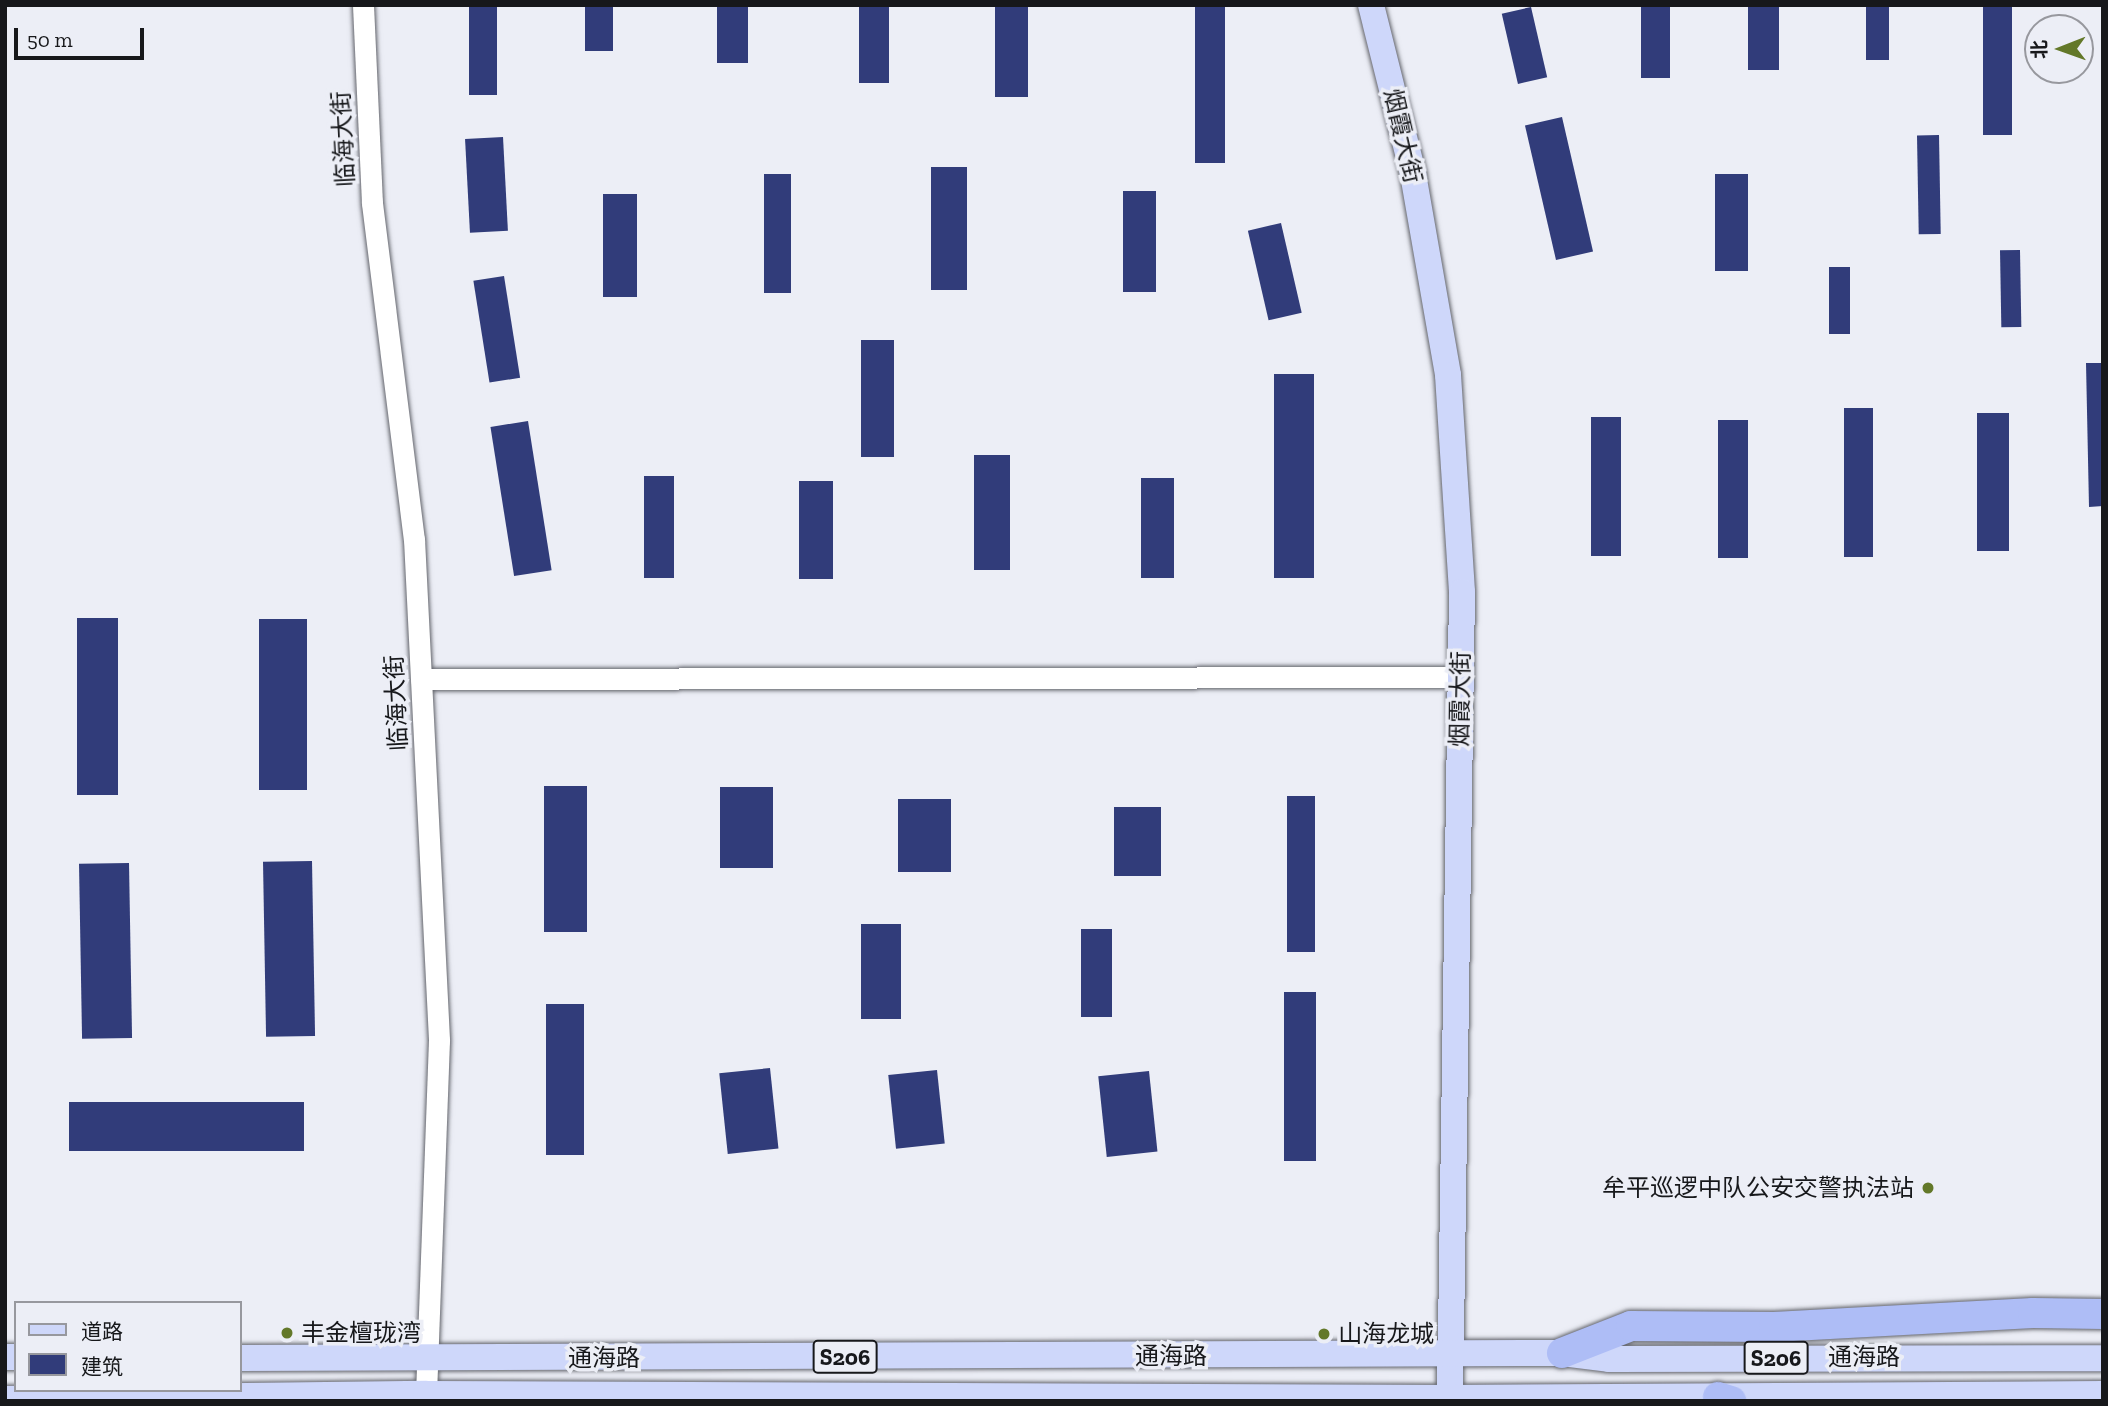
<!DOCTYPE html>
<html>
<head>
<meta charset="utf-8">
<style>
	body { margin:0 }
	#map { position:relative; width:2108px; height:1406px; overflow:hidden; background:#eceef6; font-family:"Zilla Slab","Noto Sans SC",serif }
	div>[style] { position:absolute }
	[style*='--x'] { left:calc(var(--x)*1px); top:calc(var(--y)*1px); width:calc(var(--w)*1px); rotate:calc(var(--a)*1deg) }
	.building>* { inset:0; background:#313c7a; transform-origin:0 0 }
	.roads { filter:drop-shadow(0 0 2px #64666d) drop-shadow(0 0 2px #64666d) }
	.minor>* { height:21px; margin:-10.5px; padding:0 10.5px; transform-origin:10.5px; border-radius:10.5px; background:#fff }
	.major>* { height:26px; margin:-13px; padding:0 13px; transform-origin:13px; border-radius:13px; background:#ced7fa }
	.highway>* { height:30px; margin:-15px; padding:0 15px; transform-origin:15px; border-radius:15px; background:#aebdf6 }
	.dots>* { width:19px; height:19px; translate:-50% -50%; box-sizing:border-box; border:4px solid #eceef6; border-radius:50% }
	span { translate:-50% -50%; white-space:nowrap; text-align:center; line-height:1.15; -webkit-text-stroke:7px #eceef6; paint-order:stroke }
	.shield-label span { padding:2px 5px; background:#eceef6; border:2px solid; border-radius:5px; -webkit-text-stroke-width:0 }
	.shield-label { font-size:23px; color:#17181b; font-weight:700 }
	.street-label { font-size:24px; color:#17181b }
	.poi-label { font-size:24px; color:#17181b }
	.right { translate:-100% -50%; text-align:right }
	.left { translate:0 -50%; text-align:left }
	.frame { position:absolute; inset:0; border:7px solid #17181b; pointer-events:none }
	.legend { position:absolute; left:14px; top:1301px; width:228px; height:91px; box-sizing:border-box; background:#eceef6; border:2px solid #97989e; margin:0; padding:9px 12px; list-style:none; font-size:21px; color:#17181b }
	.legend li { display:flex; align-items:center; gap:14px; height:35px }
	.legend b { width:35px; border:2px solid #97989e }
	.north { position:absolute; left:2024px; top:14px; width:70px; height:70px; box-sizing:border-box; background:#eceef6; border:2px solid #97989e; border-radius:50%; rotate:269deg; font-size:19px; font-weight:700; line-height:28px; text-align:center; color:#17181b }
	.north::after { content:''; display:block; margin:auto; width:24px; height:32px; background:#637829; clip-path:polygon(50% 0,100% 100%,50% 72%,0 100%) }
	.scale { position:absolute; left:14px; top:28px; width:130px; height:32px; box-sizing:border-box; border:4px solid #17181b; border-top:0; padding-left:9px; font-size:21px; line-height:24px; white-space:nowrap; color:#17181b; -webkit-text-stroke:5px #eceef6; paint-order:stroke }
</style>
</head>
<body>
<div id="map">
	<div class="building">
		<i style="left:469px;top:5px;width:28px;height:90px"></i>
		<i style="left:585px;top:5px;width:28px;height:46px"></i>
		<i style="left:717px;top:5px;width:31px;height:58px"></i>
		<i style="left:859px;top:5px;width:30px;height:78px"></i>
		<i style="left:995px;top:5px;width:33px;height:92px"></i>
		<i style="left:1195px;top:5px;width:30px;height:158px"></i>
		<i style="left:1641px;top:5px;width:29px;height:73px"></i>
		<i style="left:1748px;top:5px;width:31px;height:65px"></i>
		<i style="left:1866px;top:5px;width:23px;height:55px"></i>
		<i style="left:1983px;top:5px;width:29px;height:130px"></i>
		<i style="left:1531px;top:7px;width:72px;height:30px;rotate:77deg"></i>
		<i style="left:1562px;top:117px;width:138px;height:38px;rotate:77deg"></i>
		<i style="left:1939px;top:135px;width:99px;height:22px;rotate:89deg"></i>
		<i style="left:503px;top:137px;width:94px;height:38px;rotate:87deg"></i>
		<i style="left:931px;top:167px;width:36px;height:123px"></i>
		<i style="left:764px;top:174px;width:27px;height:119px"></i>
		<i style="left:1715px;top:174px;width:33px;height:97px"></i>
		<i style="left:1123px;top:191px;width:33px;height:101px"></i>
		<i style="left:603px;top:194px;width:34px;height:103px"></i>
		<i style="left:1281px;top:223px;width:92px;height:34px;rotate:77deg"></i>
		<i style="left:2020px;top:250px;width:77px;height:20px;rotate:89deg"></i>
		<i style="left:1829px;top:267px;width:21px;height:67px"></i>
		<i style="left:504px;top:276px;width:103px;height:31px;rotate:81deg"></i>
		<i style="left:861px;top:340px;width:33px;height:117px"></i>
		<i style="clip-path:polygon(2086px 363px,2103px 363px,2103px 506px,2089px 507px)"></i>
		<i style="left:1274px;top:374px;width:40px;height:204px"></i>
		<i style="left:1844px;top:408px;width:29px;height:149px"></i>
		<i style="left:1977px;top:413px;width:32px;height:138px"></i>
		<i style="left:1591px;top:417px;width:30px;height:139px"></i>
		<i style="left:1718px;top:420px;width:30px;height:138px"></i>
		<i style="left:528px;top:421px;width:151px;height:38px;rotate:81deg"></i>
		<i style="left:974px;top:455px;width:36px;height:115px"></i>
		<i style="left:644px;top:476px;width:30px;height:102px"></i>
		<i style="left:1141px;top:478px;width:33px;height:100px"></i>
		<i style="left:799px;top:481px;width:34px;height:98px"></i>
		<i style="left:77px;top:618px;width:41px;height:177px"></i>
		<i style="left:259px;top:619px;width:48px;height:171px"></i>
		<i style="left:544px;top:786px;width:43px;height:146px"></i>
		<i style="left:720px;top:787px;width:53px;height:81px"></i>
		<i style="left:1287px;top:796px;width:28px;height:156px"></i>
		<i style="left:898px;top:799px;width:53px;height:73px"></i>
		<i style="left:1114px;top:807px;width:47px;height:69px"></i>
		<i style="left:312px;top:861px;width:175px;height:49px;rotate:89deg"></i>
		<i style="left:129px;top:863px;width:175px;height:50px;rotate:89deg"></i>
		<i style="left:861px;top:924px;width:40px;height:95px"></i>
		<i style="left:1081px;top:929px;width:31px;height:88px"></i>
		<i style="left:1284px;top:992px;width:32px;height:169px"></i>
		<i style="left:546px;top:1004px;width:38px;height:151px"></i>
		<i style="left:770px;top:1068px;width:81px;height:51px;rotate:84deg"></i>
		<i style="left:937px;top:1070px;width:74px;height:49px;rotate:84deg"></i>
		<i style="left:1149px;top:1071px;width:81px;height:51px;rotate:84deg"></i>
		<i style="left:304px;top:1102px;width:49px;height:235px;rotate:90deg"></i>
	</div>
	<div class="roads">
		<div class="minor">
			<i style="--x:363;--y:5;--w:198;--a:87.4"></i>
			<i style="--x:372;--y:203;--w:339;--a:82.9"></i>
			<i style="--x:414;--y:539;--w:502;--a:87.14"></i>
			<i style="--x:439;--y:1040;--w:361;--a:92.1"></i>
			<i style="--x:421;--y:679;--w:1040;--a:-0.11"></i>
		</div>
		<div class="major">
			<i style="--x:1371;--y:5;--w:174;--a:76"></i>
			<i style="--x:1413;--y:174;--w:204;--a:80.1"></i>
			<i style="--x:1448;--y:375;--w:217;--a:86.3"></i>
			<i style="--x:1462;--y:592;--w:809;--a:90.85"></i>
			<i style="--x:5;--y:1357;--w:11;--a:0"></i>
			<i style="--x:240;--y:1358;--w:1322;--a:-0.22"></i>
			<i style="--x:1562;--y:1353;--w:47;--a:7.3"></i>
			<i style="--x:1609;--y:1359;--w:494;--a:-0.1"></i>
			<i style="--x:5;--y:1399;--w:421;--a:-0.7"></i>
			<i style="--x:426;--y:1394;--w:1024;--a:0.22"></i>
			<i style="--x:1450;--y:1398;--w:653;--a:-0.35"></i>
		</div>
		<div class="highway">
			<i style="--x:1562;--y:1353;--w:74;--a:-21.4"></i>
			<i style="--x:1631;--y:1326;--w:143;--a:0.4"></i>
			<i style="--x:1774;--y:1327;--w:259;--a:-3.1"></i>
			<i style="--x:2033;--y:1313;--w:70;--a:0.8"></i>
			<i style="--x:1718;--y:1397;--w:14;--a:17"></i>
		</div>
	</div>
	<div class="dots">
		<i style="left:1928px;top:1188px;background:#637829"></i>
		<i style="left:287px;top:1333px;background:#637829"></i>
		<i style="left:1324px;top:1334px;background:#637829"></i>
	</div>
	<div class="shield-label">
		<span style="left:845px;top:1357px">S206</span>
		<span style="left:1776px;top:1358px">S206</span>
	</div>
	<div class="street-label">
		<span style="left:1403px;top:136px;rotate:77deg">烟霞大街</span>
		<span style="left:343px;top:139px;rotate:-93deg">临海大街</span>
		<span style="left:1460px;top:699px;rotate:-89deg">烟霞大街</span>
		<span style="left:396px;top:703px;rotate:-93deg">临海大街</span>
		<span style="left:1171px;top:1356px">通海路</span>
		<span style="left:1864px;top:1357px">通海路</span>
		<span style="left:604px;top:1358px">通海路</span>
	</div>
	<div class="poi-label">
		<span class="right" style="left:1914px;top:1188px">牟平巡逻中队公安交警执法站</span>
		<span class="left" style="left:301px;top:1333px">丰金檀珑湾</span>
		<span class="left" style="left:1338px;top:1334px">山海龙城</span>
	</div>
	<div class="frame"></div>
	<ul class="legend">
	<li><b style="height:9px;background:#ced7fa"></b>道路</li>
	<li><b style="height:19px;background:#313c7a"></b>建筑</li>
	</ul>
	<div class="north">北</div>
	<div class="scale">50 m</div>
</div>
</body>
</html>
